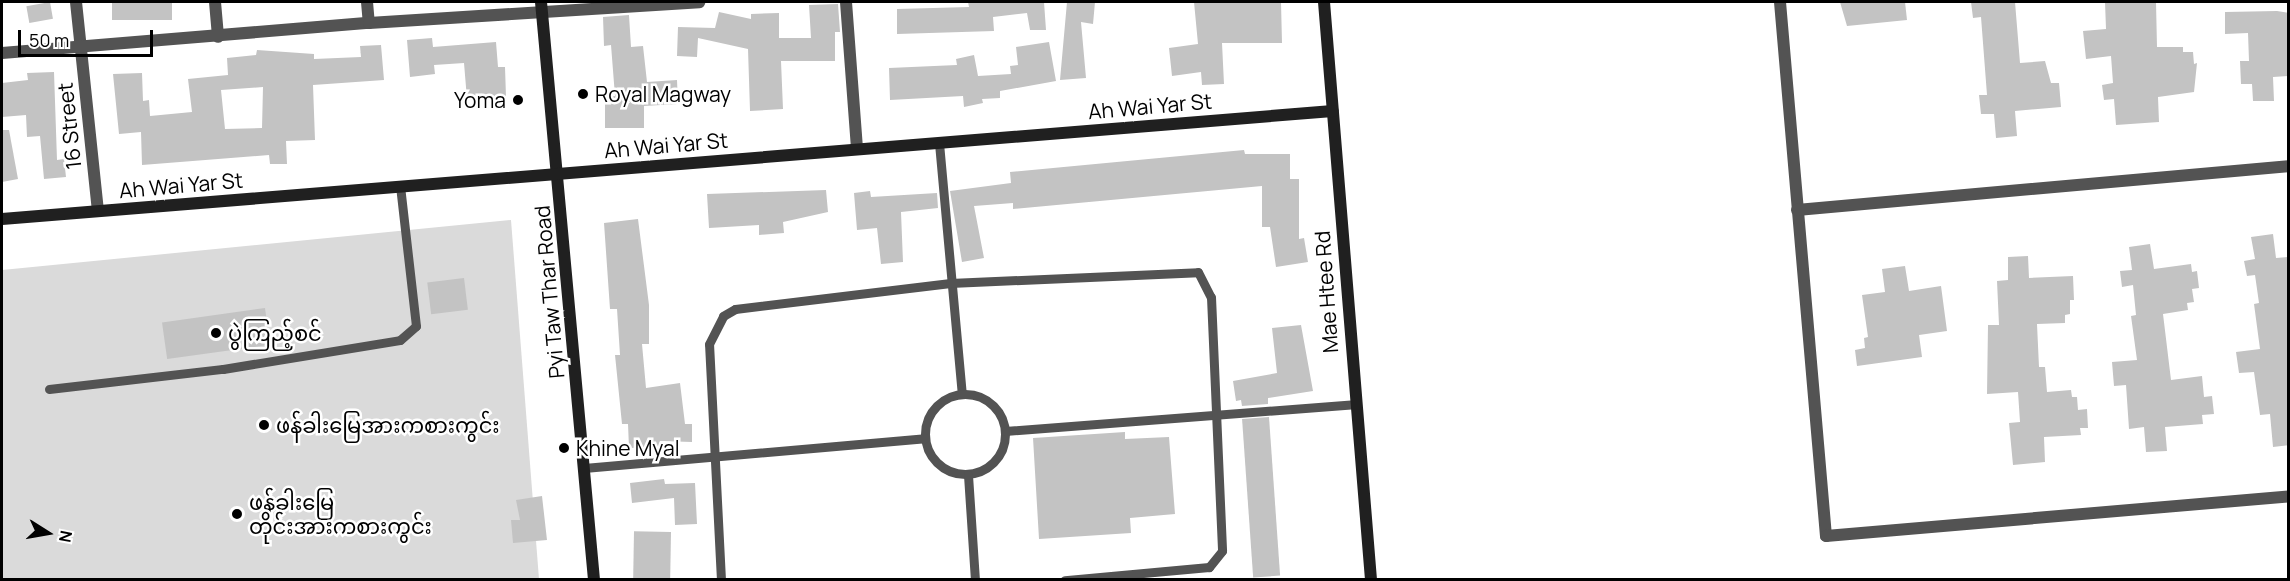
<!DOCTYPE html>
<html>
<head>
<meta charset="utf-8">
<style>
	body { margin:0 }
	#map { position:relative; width:2290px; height:581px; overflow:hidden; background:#fff; font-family:Manrope,"Noto Sans Myanmar",sans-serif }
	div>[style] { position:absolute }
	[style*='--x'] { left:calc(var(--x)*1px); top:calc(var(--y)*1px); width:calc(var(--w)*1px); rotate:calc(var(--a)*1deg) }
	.green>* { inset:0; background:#dadada }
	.building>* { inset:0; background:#c3c3c3; transform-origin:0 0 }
	.lane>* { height:9px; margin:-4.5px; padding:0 4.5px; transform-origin:4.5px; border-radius:4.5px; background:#535353 }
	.lane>.ring { margin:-4.5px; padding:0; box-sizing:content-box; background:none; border:9px solid #535353; border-radius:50% }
	.street>* { height:12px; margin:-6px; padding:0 6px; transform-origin:6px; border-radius:6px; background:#535353 }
	.secondary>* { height:12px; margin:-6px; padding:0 6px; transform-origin:6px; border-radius:6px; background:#202020 }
	.dots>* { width:16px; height:16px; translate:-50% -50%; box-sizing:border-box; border:3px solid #fff; border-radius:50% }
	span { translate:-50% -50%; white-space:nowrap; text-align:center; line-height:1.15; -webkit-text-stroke:5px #fff; paint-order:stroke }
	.poi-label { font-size:21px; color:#000 }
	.left { translate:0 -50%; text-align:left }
	.right { translate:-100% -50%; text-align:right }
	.street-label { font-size:21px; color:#000 }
	.frame { position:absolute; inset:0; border:3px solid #000; pointer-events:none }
	.north { position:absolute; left:18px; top:503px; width:60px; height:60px; -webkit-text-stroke:4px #fff; paint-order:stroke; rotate:101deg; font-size:16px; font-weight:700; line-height:24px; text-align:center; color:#000 }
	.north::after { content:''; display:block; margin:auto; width:21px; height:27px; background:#000; clip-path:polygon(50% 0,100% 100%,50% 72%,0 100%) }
	.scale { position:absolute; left:18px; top:30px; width:135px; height:27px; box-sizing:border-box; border:3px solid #000; border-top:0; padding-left:8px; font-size:18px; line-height:21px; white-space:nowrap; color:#000; -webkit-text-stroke:4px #fff; paint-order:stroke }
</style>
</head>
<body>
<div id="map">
	<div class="green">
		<i style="clip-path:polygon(511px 220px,539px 579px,2px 580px,2px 270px)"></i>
	</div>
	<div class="building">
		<i style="left:50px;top:2px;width:17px;height:24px;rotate:80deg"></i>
		<i style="left:112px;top:2px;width:60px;height:18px"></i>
		<i style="clip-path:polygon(968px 2px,1044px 2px,1046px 30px,1030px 30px,1027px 13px,993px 17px,994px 31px,897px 34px,897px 9px,969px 7px)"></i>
		<i style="clip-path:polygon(1067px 2px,1095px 2px,1093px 24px,1081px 22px,1086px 78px,1060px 80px)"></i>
		<i style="clip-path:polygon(1194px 2px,1281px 2px,1282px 43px,1222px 43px,1224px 84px,1202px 85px,1201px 72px,1172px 76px,1169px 48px,1198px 44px)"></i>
		<i style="clip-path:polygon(1840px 2px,1905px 2px,1907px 20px,1847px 26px)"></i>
		<i style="clip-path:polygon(1971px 2px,2015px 2px,2020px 63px,2045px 61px,2051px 83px,2059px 83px,2061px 107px,2015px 111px,2017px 136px,1996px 138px,1994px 114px,1981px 114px,1979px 95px,1987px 95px,1981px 17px,1973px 18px)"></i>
		<i style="clip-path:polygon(2105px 2px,2156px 2px,2157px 47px,2183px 47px,2183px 52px,2193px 52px,2194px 64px,2197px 63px,2194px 92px,2158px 97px,2159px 122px,2116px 125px,2114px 99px,2104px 100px,2102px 85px,2113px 83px,2111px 56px,2086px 59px,2083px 31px,2106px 29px)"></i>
		<i style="clip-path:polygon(838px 4px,840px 32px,835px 32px,835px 61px,781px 61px,783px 109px,750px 111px,748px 49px,698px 38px,697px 57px,677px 56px,678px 27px,715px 28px,719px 12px,751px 19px,751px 14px,779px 13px,779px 38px,811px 38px,809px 5px)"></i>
		<i style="clip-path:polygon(2277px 11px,2289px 13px,2289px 76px,2273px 77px,2274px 101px,2253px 101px,2252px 84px,2241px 84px,2240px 61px,2249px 61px,2248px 33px,2225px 34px,2225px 12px)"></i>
		<i style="clip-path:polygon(629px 15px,631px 47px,643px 46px,647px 82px,677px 80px,678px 104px,644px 106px,644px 128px,605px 128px,605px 96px,615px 96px,611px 45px,604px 46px,603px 17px)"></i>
		<i style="clip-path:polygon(432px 38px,433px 47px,496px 42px,498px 67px,505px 67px,506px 97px,467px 99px,464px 63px,434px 65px,435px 74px,410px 77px,407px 40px)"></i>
		<i style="clip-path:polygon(1049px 42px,1056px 81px,1000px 91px,1000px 98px,982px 99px,983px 103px,964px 107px,963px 96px,890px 100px,889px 68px,957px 65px,956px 59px,974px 55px,978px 76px,1011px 74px,1010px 66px,1018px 65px,1016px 47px)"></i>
		<i style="clip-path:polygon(evenodd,381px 45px,384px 80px,313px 85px,315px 140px,286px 141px,287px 164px,270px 164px,269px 155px,142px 165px,141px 132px,119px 134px,113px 74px,142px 73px,143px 101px,149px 100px,150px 116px,192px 112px,188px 79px,228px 75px,227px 58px,256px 55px,257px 50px,314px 54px,314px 59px,361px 57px,360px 46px,381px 45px,263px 87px,262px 128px,225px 129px,221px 90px,263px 87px)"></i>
		<i style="clip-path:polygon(54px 72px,57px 160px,64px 159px,66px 177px,44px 179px,40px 136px,27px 137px,26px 115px,2px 117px,2px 83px,28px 80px,27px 73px)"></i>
		<i style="clip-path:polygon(2px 130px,9px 130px,18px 179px,2px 182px)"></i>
		<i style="clip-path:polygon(1244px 150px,1245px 154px,1290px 154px,1290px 179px,1299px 179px,1299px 239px,1304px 238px,1308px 262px,1276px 267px,1270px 227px,1262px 227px,1262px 186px,1013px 209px,1013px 203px,974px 206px,984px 258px,962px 262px,950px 191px,1011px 183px,1010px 172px)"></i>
		<i style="clip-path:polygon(826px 190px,828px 212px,783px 222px,784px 233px,759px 235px,759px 225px,709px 228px,707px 194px)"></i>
		<i style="clip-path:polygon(870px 191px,871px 197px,937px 193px,938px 208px,901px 212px,903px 262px,881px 264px,877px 228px,857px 230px,854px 193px)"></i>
		<i style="clip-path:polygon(638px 219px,649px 305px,649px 344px,642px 344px,646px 388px,680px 383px,685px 424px,692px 424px,692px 442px,660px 441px,661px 447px,629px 448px,628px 424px,622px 424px,615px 355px,620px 355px,617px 309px,610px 309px,604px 223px)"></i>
		<i style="clip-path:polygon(2273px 234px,2276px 258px,2289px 257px,2289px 445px,2273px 447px,2270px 414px,2260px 415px,2254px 372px,2239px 373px,2236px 352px,2260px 349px,2254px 304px,2259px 303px,2255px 275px,2247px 276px,2244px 261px,2255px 259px,2251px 237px)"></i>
		<i style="clip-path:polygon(2150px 244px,2154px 269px,2191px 264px,2192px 272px,2197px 271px,2199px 288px,2192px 289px,2194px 302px,2187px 303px,2188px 310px,2163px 314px,2171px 380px,2202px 376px,2204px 397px,2212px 396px,2214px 414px,2202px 415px,2203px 424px,2165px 427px,2167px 451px,2146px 452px,2144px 427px,2129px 429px,2126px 385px,2114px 386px,2112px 362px,2137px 360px,2131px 316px,2136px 315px,2133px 285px,2122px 287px,2120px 271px,2132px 270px,2129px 247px)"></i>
		<i style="clip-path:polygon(2028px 256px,2029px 278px,2073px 276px,2074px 300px,2070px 300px,2070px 314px,2065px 315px,2065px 323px,2037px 324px,2039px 367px,2045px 367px,2047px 392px,2071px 390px,2072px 397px,2077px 397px,2078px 410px,2087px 409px,2088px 428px,2080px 428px,2081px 435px,2044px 437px,2045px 462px,2013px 465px,2009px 423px,2020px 422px,2018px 392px,1987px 394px,1988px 325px,1999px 325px,1997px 281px,2008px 280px,2008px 257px)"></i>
		<i style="clip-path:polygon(1905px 266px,1909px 291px,1941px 286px,1947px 331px,1919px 335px,1922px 357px,1857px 366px,1855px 350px,1865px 348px,1864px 338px,1868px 337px,1862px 295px,1885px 292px,1882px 269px)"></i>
		<i style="left:464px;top:278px;width:32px;height:37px;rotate:83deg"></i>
		<i style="left:265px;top:308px;width:37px;height:104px;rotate:82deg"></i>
		<i style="clip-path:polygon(1301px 325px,1313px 391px,1268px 398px,1268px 404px,1242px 406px,1241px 400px,1236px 401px,1233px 381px,1277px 373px,1272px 328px)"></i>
		<i style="left:1269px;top:417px;width:159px;height:27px;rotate:86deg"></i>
		<i style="clip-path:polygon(1125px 432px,1125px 439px,1169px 437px,1175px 514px,1130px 518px,1131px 533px,1039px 539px,1033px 438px)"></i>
		<i style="clip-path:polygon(664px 479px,665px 484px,695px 483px,697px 524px,675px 525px,674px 498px,632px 503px,630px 483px)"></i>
		<i style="clip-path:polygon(542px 496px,547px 540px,513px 543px,511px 520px,520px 520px,516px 500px)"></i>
		<i style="left:671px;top:532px;width:47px;height:37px;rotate:91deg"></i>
	</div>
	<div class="lane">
		<i style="--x:939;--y:143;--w:252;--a:84.8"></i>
		<i style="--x:49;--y:389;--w:175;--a:-6.6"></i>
		<i style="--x:223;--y:369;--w:179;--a:-9.3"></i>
		<i style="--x:400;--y:340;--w:21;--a:-41"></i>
		<i style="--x:416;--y:326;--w:141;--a:-96.5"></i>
		<i class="ring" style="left:925px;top:394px;width:71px;height:71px"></i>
		<i style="--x:1005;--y:431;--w:350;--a:-4.4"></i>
		<i style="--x:584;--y:468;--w:342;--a:-5"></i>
		<i style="--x:968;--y:475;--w:105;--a:86.2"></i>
		<i style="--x:721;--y:580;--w:236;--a:-92.9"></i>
		<i style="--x:709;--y:344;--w:31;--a:-63"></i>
		<i style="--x:723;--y:316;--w:14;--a:-30"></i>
		<i style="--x:735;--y:309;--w:217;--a:-6.9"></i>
		<i style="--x:950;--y:283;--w:248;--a:-2.5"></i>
		<i style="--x:1198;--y:272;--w:28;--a:63"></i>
		<i style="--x:1211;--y:297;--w:254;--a:87.5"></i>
		<i style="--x:1222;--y:551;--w:21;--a:129"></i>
		<i style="--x:1209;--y:567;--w:145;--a:174.8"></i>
	</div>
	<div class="street">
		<i style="--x:76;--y:2;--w:210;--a:84"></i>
		<i style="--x:215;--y:2;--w:35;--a:85"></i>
		<i style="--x:367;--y:2;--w:21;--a:85"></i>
		<i style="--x:846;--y:2;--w:147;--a:85.7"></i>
		<i style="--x:1780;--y:2;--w:536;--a:85.08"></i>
		<i style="--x:1826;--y:536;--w:464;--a:-4.9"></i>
		<i style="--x:2;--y:53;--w:368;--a:-4.7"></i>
		<i style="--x:369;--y:23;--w:331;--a:-3.6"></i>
		<i style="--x:1797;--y:210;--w:493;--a:-5.1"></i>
	</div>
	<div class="secondary">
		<i style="--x:541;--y:2;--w:580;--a:84.76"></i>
		<i style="--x:1324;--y:2;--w:580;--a:85.35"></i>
		<i style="--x:2;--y:219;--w:1335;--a:-4.64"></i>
	</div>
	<div class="dots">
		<i style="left:583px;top:94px;background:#000"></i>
		<i style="left:518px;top:100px;background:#000"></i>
		<i style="left:216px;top:333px;background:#000"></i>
		<i style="left:264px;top:425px;background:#000"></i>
		<i style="left:564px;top:448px;background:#000"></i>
		<i style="left:237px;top:514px;background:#000"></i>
	</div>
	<div class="poi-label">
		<span class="left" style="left:595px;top:94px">Royal Magway</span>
		<span class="right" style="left:506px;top:100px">Yoma</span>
		<span class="left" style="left:228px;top:333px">ပွဲကြည့်စင်</span>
		<span class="left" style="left:276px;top:425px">ဖန်ခါးမြေအားကစားကွင်း</span>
		<span class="left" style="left:576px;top:448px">Khine Myal</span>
		<span class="left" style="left:249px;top:514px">ဖန်ခါးမြေ<br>တိုင်းအားကစားကွင်း</span>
	</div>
	<div class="street-label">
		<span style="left:1150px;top:106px;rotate:-5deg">Ah Wai Yar St</span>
		<span style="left:69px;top:126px;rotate:-96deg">16 Street</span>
		<span style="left:666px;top:145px;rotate:-5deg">Ah Wai Yar St</span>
		<span style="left:181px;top:185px;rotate:-5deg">Ah Wai Yar St</span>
		<span style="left:549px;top:292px;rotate:-95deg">Pyi Taw Thar Road</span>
		<span style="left:1326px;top:292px;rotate:-94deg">Mae Htee Rd</span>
	</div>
	<div class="frame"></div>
	<div class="north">N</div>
	<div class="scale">50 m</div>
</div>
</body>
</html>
